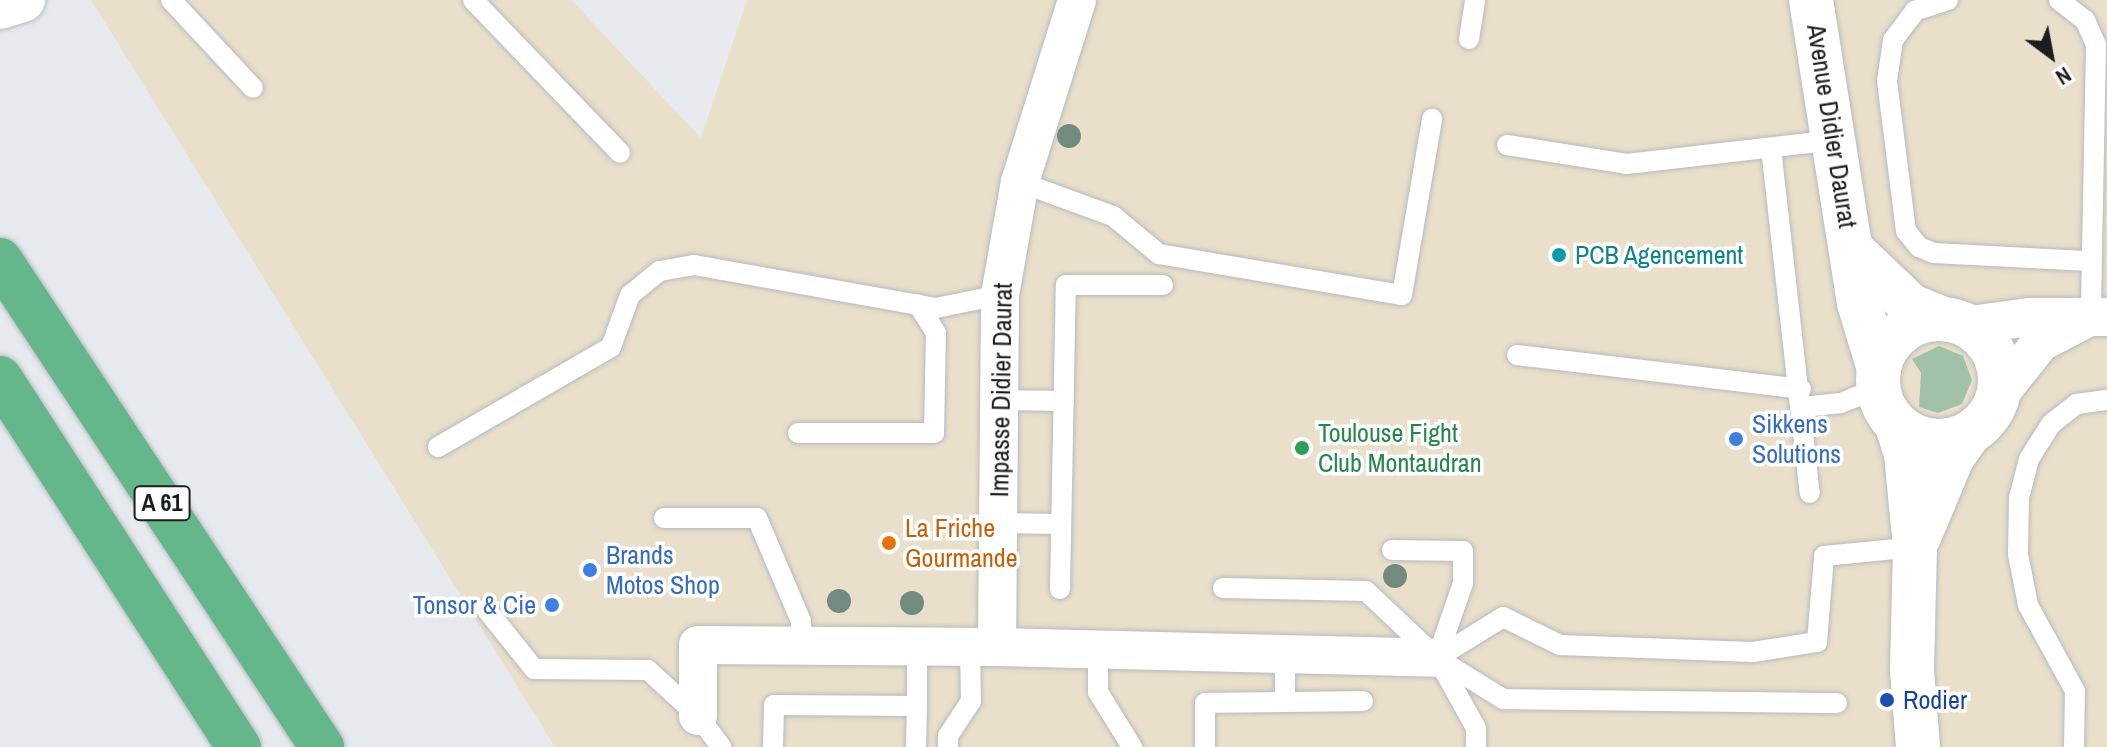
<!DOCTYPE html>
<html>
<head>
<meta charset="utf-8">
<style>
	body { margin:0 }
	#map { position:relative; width:2107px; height:747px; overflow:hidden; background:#e6eaee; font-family:"Archivo Narrow",sans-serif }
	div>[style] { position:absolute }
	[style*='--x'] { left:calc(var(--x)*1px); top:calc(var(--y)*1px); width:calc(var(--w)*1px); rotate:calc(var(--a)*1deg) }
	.industrial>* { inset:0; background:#e9dfca }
	.green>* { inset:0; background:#a1c2a9 }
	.roads { filter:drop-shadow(0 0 2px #b7babe) drop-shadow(0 0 2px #b7babe) }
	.service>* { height:20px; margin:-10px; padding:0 10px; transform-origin:10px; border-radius:10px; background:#fff }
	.minor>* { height:38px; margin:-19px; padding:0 19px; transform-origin:19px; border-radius:19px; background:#fff }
	.secondary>* { height:44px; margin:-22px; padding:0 22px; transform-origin:22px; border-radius:22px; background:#fff }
	.secondary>.ring { margin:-22px; padding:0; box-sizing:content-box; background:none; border:44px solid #fff; border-radius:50% }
	.motorway>* { height:44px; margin:-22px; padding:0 22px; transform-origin:22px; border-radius:22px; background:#64b78a }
	.trees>* { width:24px; height:24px; margin:-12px; border-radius:50%; background:#728b7e }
	.dots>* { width:22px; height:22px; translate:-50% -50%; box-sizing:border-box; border:4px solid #fff; border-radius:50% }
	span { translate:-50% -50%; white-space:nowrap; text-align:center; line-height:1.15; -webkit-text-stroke:7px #fff; paint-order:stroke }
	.shield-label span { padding:2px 6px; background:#fff; border:2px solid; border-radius:6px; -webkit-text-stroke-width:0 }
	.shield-label { font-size:24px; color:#1c1d1e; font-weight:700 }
	.street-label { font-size:26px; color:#1c1d1e }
	.culture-label { font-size:26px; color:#0d838f }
	.left { translate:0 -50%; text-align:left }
	.shop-label { font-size:26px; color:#366cbe }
	.right { translate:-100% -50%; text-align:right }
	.leisure-label { font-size:26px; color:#27864d }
	.food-label { font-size:26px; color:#c56008 }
	.transit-label { font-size:26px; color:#164399 }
	.north { position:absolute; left:2011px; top:16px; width:80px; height:80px; -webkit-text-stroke:6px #fff; paint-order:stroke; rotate:148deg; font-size:22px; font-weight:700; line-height:32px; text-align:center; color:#1c1d1e }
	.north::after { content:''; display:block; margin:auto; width:28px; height:36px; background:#1c1d1e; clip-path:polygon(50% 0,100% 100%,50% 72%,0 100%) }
</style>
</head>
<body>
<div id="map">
	<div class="industrial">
		<i style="clip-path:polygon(91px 0,571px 0,701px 138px,747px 0,2107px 0,2107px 747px,555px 747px)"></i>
	</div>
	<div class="green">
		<i style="clip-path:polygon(1939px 346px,1963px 356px,1972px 380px,1962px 404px,1938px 413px,1919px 407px,1921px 373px,1912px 359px)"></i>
	</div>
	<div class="roads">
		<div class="service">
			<i style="--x:171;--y:0;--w:120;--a:47"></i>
			<i style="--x:473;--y:0;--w:212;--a:46.1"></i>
			<i style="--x:1948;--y:0;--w:35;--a:162"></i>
			<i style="--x:1915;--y:11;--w:36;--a:127"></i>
			<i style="--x:1893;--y:40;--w:41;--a:98.3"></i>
			<i style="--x:1887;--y:81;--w:151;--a:82.8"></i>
			<i style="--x:1906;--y:231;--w:21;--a:51"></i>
			<i style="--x:1919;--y:247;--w:16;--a:22"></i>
			<i style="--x:1934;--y:253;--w:155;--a:3"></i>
			<i style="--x:2059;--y:0;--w:33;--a:38"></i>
			<i style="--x:2085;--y:20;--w:27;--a:66"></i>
			<i style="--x:2096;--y:45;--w:272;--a:91.1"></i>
			<i style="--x:1469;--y:39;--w:39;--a:-81"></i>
			<i style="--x:1507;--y:145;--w:121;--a:9"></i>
			<i style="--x:1627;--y:164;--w:207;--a:-6.6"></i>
			<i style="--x:1771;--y:148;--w:347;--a:83.6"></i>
			<i style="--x:1020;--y:182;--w:99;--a:20.1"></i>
			<i style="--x:1113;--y:216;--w:60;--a:39.6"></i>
			<i style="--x:1159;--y:254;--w:246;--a:9.6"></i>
			<i style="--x:1402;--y:295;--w:179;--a:-80.3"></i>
			<i style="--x:1517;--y:355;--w:286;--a:6.8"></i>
			<i style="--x:999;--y:400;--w:65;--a:0.9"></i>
			<i style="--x:1803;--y:407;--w:38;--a:-6"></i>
			<i style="--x:1841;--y:403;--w:40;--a:-22"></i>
			<i style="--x:798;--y:433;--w:136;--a:0"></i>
			<i style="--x:934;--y:433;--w:100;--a:-88.9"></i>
			<i style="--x:936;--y:333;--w:34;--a:-122"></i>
			<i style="--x:438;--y:447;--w:200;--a:-30"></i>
			<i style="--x:611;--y:347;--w:55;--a:-69.9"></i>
			<i style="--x:630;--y:295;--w:38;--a:-39"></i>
			<i style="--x:660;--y:271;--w:35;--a:-10"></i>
			<i style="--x:694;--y:265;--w:246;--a:10.1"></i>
			<i style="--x:936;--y:308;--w:65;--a:-11.5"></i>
			<i style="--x:664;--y:518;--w:93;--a:0"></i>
			<i style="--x:757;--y:518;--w:112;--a:66.9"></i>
			<i style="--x:801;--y:621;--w:25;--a:90"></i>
			<i style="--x:998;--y:523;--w:63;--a:0.9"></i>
			<i style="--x:1392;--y:550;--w:71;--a:0.8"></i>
			<i style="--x:1463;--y:551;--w:32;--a:90"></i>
			<i style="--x:1463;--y:583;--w:79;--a:109.1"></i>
			<i style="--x:1437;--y:658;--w:80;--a:60.9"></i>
			<i style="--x:1476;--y:728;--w:19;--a:90"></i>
			<i style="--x:1223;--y:588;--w:143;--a:1.2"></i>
			<i style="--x:1366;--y:591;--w:98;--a:43.3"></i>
			<i style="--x:1437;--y:658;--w:78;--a:31.8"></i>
			<i style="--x:1503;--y:699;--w:334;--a:0.7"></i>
			<i style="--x:1060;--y:589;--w:304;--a:-88.9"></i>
			<i style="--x:1066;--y:285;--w:97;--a:0"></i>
			<i style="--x:486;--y:609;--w:77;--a:51.3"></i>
			<i style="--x:534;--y:669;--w:114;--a:0.5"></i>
			<i style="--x:648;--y:670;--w:68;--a:42.6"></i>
			<i style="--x:698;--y:716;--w:39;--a:53"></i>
			<i style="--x:1098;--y:649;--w:43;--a:90"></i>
			<i style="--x:1098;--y:692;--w:65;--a:58.3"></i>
			<i style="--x:1437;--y:658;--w:78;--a:-31.8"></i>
			<i style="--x:1503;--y:617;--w:64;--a:26.2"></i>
			<i style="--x:1560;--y:645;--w:193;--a:2.1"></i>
			<i style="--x:1753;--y:652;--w:65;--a:-8.9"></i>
			<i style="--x:1817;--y:642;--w:86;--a:-85.3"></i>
			<i style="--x:1824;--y:556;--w:91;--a:-5.6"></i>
			<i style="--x:1285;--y:702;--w:48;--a:-90"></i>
			<i style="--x:917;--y:706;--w:59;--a:-90"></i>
			<i style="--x:773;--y:747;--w:42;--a:-88.6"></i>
			<i style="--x:774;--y:705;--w:143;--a:0.4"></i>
			<i style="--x:917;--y:706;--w:41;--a:91.4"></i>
			<i style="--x:948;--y:747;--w:11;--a:-90"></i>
			<i style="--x:948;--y:736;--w:42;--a:-56.7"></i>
			<i style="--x:971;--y:701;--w:54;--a:-91.1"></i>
			<i style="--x:1205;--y:747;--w:44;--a:-90"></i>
			<i style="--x:1205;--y:703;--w:158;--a:-0.7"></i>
			<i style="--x:2074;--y:747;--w:56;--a:-89"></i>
			<i style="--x:2075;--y:691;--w:98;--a:-118.7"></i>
			<i style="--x:2028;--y:605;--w:52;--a:-101.1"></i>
			<i style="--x:2018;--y:554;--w:56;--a:-89"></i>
			<i style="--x:2019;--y:498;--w:40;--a:-75.6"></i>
			<i style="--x:2029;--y:459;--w:41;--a:-57.8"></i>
			<i style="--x:2051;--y:424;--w:33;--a:-38"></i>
			<i style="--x:2077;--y:404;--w:30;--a:-8"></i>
		</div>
		<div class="minor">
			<i style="--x:1970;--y:325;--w:61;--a:-7.6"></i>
			<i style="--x:2030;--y:317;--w:77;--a:0"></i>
			<i style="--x:1998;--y:396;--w:69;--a:-51.5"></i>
			<i style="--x:2041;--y:342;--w:48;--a:-27.1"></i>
			<i style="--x:997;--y:647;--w:440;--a:1.4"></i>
			<i style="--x:698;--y:716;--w:71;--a:-90"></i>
			<i style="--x:698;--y:645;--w:299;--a:0.4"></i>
			<i style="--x:997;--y:647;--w:352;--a:-89.5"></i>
			<i style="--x:1000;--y:295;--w:115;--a:-80"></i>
			<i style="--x:1020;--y:182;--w:191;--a:-72.6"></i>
		</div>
		<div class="secondary">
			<i style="--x:1811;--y:0;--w:307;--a:81"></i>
			<i style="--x:1859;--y:303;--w:69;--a:73.1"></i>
			<i style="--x:0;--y:7;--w:24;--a:-17"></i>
			<i style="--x:1853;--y:251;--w:80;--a:43.5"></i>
			<i style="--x:1911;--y:306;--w:29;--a:22"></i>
			<i class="ring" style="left:1878px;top:319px;width:78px;height:78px"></i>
			<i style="--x:1897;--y:426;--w:29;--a:72"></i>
			<i style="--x:1906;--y:454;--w:93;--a:84.5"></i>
			<i style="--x:1915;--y:547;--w:124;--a:91.4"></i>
			<i style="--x:1912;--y:671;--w:76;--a:85.5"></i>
			<i style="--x:1919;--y:537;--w:86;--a:-67.3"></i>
			<i style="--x:1952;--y:458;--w:29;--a:-55"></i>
		</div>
		<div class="motorway">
			<i style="--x:0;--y:260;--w:584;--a:56.53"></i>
			<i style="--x:0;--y:378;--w:440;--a:57.1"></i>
		</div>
	</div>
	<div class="trees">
		<i style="left:1069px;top:136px"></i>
		<i style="left:1395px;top:576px"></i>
		<i style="left:839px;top:601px"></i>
		<i style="left:912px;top:603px"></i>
	</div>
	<div class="dots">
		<i style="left:1559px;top:255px;background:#0f9aa8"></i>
		<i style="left:1736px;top:439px;background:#3f7fe0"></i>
		<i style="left:1302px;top:448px;background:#2e9e5b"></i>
		<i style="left:889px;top:543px;background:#e8710a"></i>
		<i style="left:590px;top:570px;background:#3f7fe0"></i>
		<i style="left:552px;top:605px;background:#3f7fe0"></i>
		<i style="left:1887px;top:700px;background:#1a4fb4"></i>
	</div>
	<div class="shield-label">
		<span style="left:162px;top:503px">A 61</span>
	</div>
	<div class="street-label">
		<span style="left:1832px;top:126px;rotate:81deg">Avenue Didier Daurat</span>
		<span style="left:1001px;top:390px;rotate:-89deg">Impasse Didier Daurat</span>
	</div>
	<div class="culture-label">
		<span class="left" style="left:1575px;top:255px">PCB Agencement</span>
	</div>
	<div class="shop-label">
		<span class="left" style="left:1752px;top:439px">Sikkens<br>Solutions</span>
		<span class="left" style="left:606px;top:570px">Brands<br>Motos Shop</span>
		<span class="right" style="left:536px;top:605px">Tonsor &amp; Cie</span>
	</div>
	<div class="leisure-label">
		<span class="left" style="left:1318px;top:448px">Toulouse Fight<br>Club Montaudran</span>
	</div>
	<div class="food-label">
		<span class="left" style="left:905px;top:543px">La Friche<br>Gourmande</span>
	</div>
	<div class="transit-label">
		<span class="left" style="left:1903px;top:700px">Rodier</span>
	</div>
	<div class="north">N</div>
</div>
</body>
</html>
